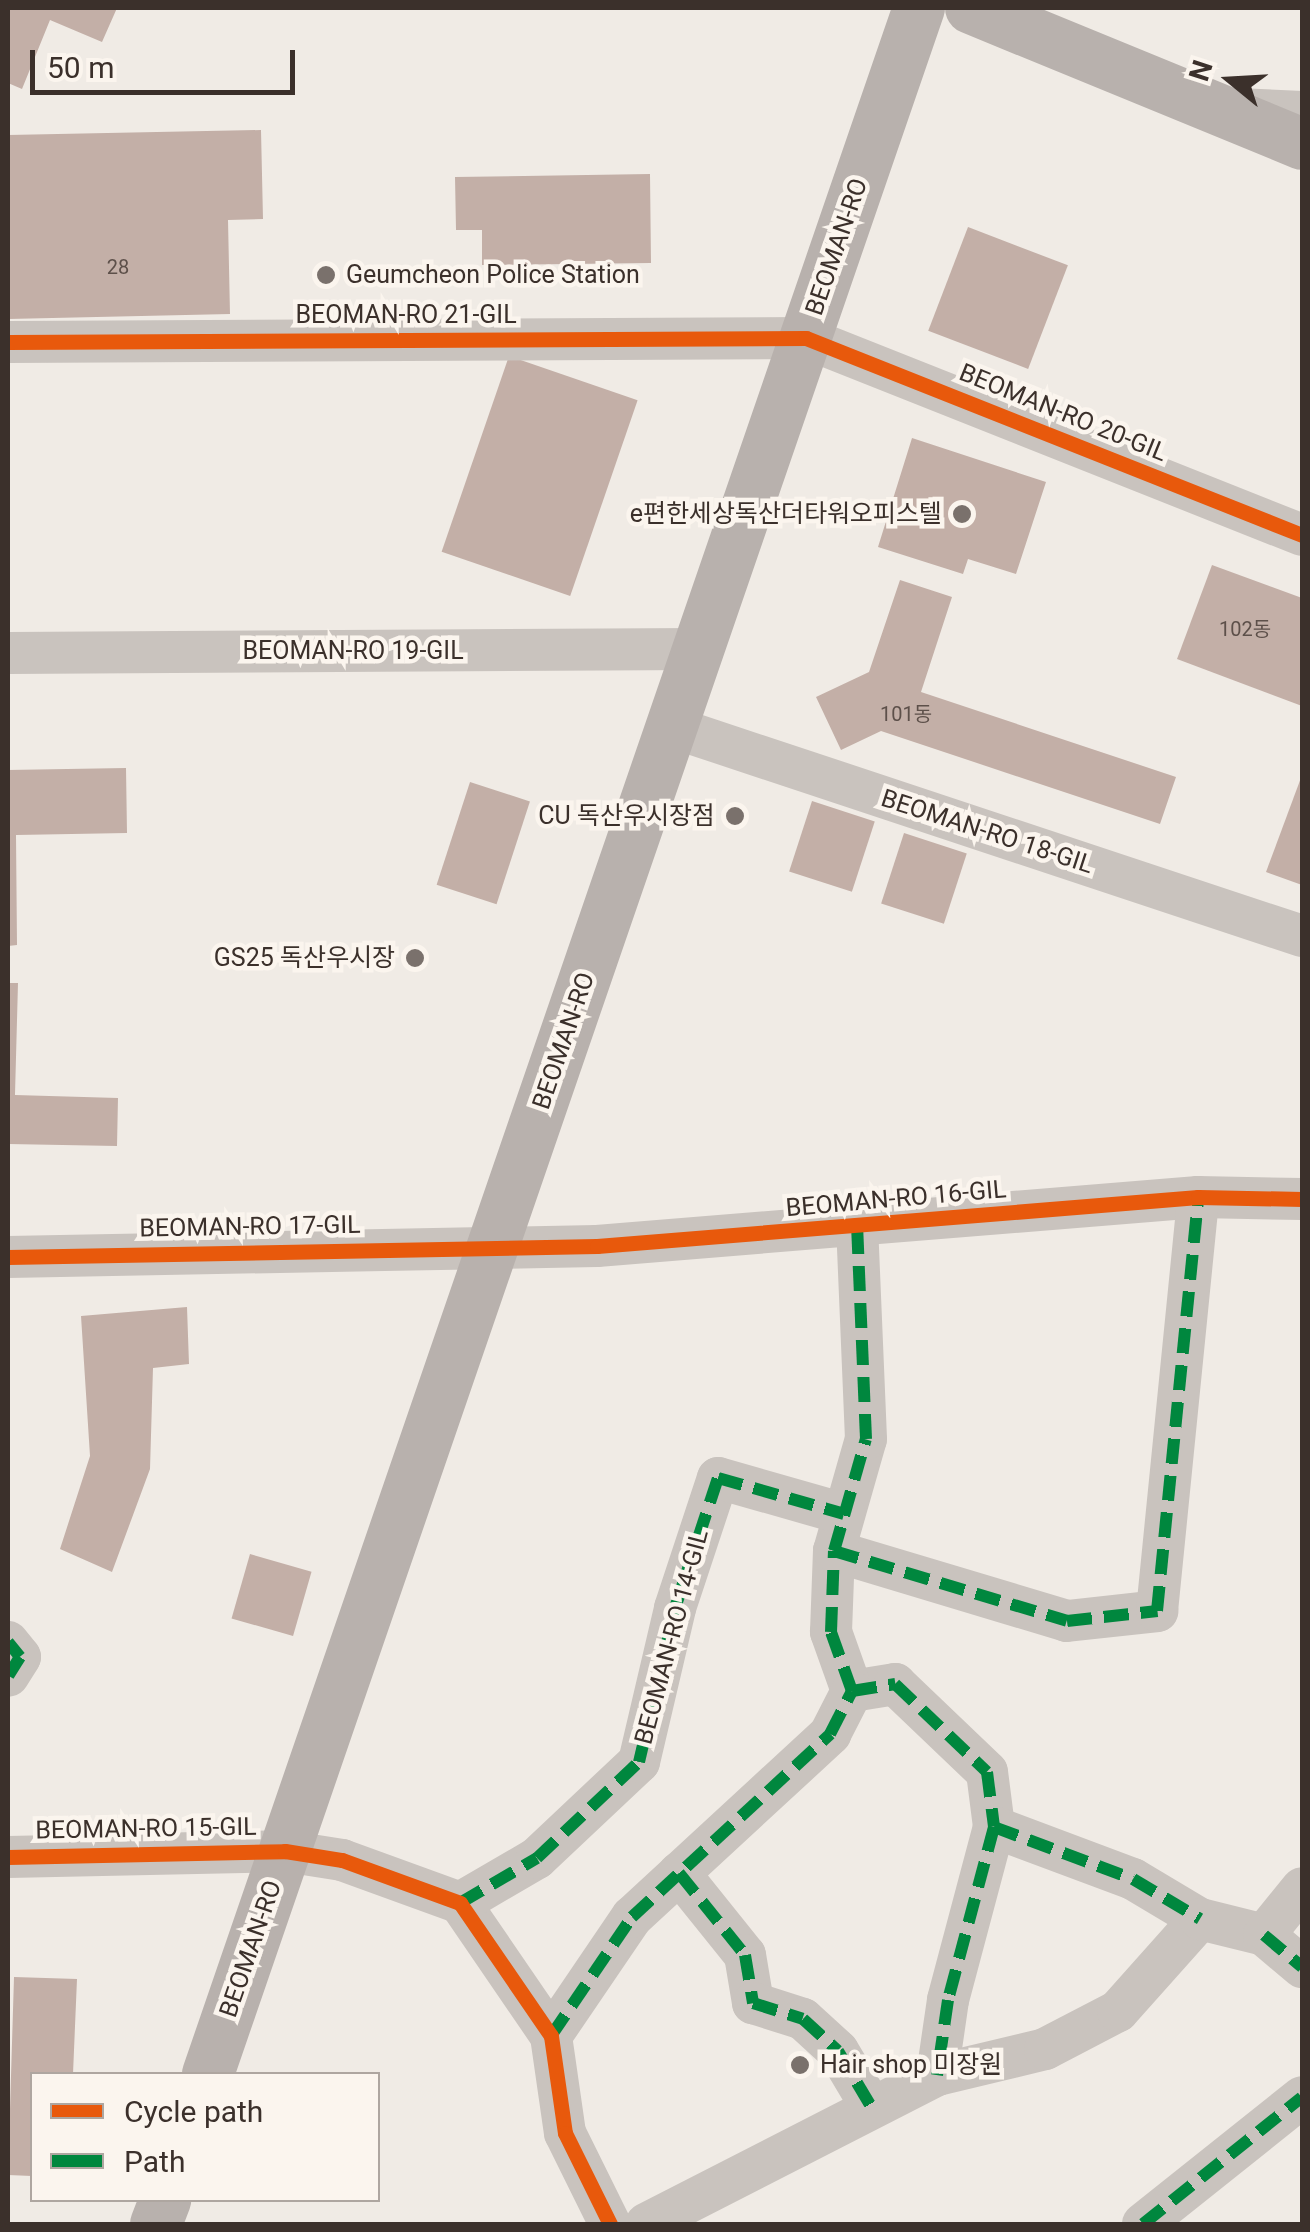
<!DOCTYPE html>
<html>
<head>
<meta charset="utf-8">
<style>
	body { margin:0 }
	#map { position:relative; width:1310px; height:2232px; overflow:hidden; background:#f0ebe5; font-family:Roboto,"Noto Sans KR",sans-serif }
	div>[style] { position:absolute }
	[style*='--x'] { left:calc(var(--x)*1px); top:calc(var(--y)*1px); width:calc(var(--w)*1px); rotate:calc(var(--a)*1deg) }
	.building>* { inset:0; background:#c3afa7; transform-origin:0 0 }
	.minor>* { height:42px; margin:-21px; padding:0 21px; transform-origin:21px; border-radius:21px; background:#c9c3be }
	.major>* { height:52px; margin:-26px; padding:0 26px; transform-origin:26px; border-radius:26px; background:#b8b1ad }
	.quiet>* { height:12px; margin-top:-6px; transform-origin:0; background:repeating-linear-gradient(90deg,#00873e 0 25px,transparent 0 37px) }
	.cycleway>* { height:15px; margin:-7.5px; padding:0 7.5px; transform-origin:7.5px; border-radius:7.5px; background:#e8590c }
	.dots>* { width:28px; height:28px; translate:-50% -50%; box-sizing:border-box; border:5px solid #fbf5ee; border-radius:50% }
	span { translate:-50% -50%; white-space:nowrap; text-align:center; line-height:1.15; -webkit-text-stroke:9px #fbf5ee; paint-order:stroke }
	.number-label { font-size:20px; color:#5d504a }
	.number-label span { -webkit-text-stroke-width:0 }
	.street-label { font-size:25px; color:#3b302b }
	.poi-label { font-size:25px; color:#3b302b }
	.left { translate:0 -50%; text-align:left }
	.right { translate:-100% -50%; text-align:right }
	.frame { position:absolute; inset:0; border:10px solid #3b302b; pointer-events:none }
	.legend { position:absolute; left:30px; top:2072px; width:350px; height:130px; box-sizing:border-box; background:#fbf5ee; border:2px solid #aea6a0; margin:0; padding:12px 18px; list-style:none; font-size:30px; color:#3b302b }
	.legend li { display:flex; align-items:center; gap:20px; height:50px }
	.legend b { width:50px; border:2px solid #aea6a0 }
	.north { position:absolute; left:1180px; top:30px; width:100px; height:100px; -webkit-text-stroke:8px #fbf5ee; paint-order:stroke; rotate:288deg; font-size:28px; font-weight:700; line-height:40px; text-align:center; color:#3b302b }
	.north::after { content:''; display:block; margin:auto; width:35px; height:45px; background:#3b302b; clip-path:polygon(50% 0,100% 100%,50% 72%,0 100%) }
	.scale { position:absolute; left:30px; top:50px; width:265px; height:45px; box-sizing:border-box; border:5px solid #3b302b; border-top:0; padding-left:12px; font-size:30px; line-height:35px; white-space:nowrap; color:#3b302b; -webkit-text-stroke:8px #fbf5ee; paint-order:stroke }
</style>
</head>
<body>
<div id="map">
	<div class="building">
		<i style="clip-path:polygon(8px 8px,117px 8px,102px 42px,50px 20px,22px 89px,8px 83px)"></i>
		<i style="clip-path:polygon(261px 130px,263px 219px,228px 220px,230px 314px,8px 319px,8px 135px)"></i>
		<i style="clip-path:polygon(650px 174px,651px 263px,482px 265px,482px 230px,456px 230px,455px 177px)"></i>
		<i style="left:968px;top:227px;width:107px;height:111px;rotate:21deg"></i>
		<i style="left:509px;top:356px;width:136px;height:207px;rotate:19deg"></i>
		<i style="clip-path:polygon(912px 438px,1046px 482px,1016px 574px,968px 559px,963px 574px,878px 547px)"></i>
		<i style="clip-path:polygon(1212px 565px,1302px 598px,1302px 706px,1177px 659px)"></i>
		<i style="clip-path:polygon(900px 580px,952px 597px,921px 692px,1176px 777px,1160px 824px,881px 731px,841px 750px,816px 697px,869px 672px)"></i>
		<i style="clip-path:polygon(126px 768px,127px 833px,16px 835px,17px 945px,8px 946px,8px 770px)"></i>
		<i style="clip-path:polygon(1302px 775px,1302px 885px,1266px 872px)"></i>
		<i style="left:470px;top:782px;width:63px;height:108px;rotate:18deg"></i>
		<i style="left:812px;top:801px;width:66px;height:74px;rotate:18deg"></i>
		<i style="left:904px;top:833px;width:66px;height:74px;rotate:18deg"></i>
		<i style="clip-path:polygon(8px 983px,18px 983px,15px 1095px,118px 1098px,117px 1146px,8px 1144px)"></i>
		<i style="clip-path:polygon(187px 1307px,189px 1364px,153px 1368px,150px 1469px,112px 1572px,60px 1549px,90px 1456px,81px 1316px)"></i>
		<i style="left:250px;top:1554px;width:64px;height:67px;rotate:16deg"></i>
		<i style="clip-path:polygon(14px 1977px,77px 1979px,73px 2074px,32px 2074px,32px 2176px,8px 2175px)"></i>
	</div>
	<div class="minor">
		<i style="--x:1237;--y:109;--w:65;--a:2.6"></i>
		<i style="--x:8;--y:342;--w:798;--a:-0.29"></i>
		<i style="--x:806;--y:338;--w:534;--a:21.66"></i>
		<i style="--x:8;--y:653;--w:690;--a:-0.33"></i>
		<i style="--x:672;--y:727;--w:664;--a:18.35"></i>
		<i style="--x:8;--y:1257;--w:589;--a:-1.07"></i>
		<i style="--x:597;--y:1246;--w:603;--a:-4.66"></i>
		<i style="--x:1198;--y:1197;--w:104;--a:1.1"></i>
		<i style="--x:834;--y:1551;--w:243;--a:16.7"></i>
		<i style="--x:1067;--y:1621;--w:91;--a:-6.3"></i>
		<i style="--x:1157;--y:1611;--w:416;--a:-84.3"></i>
		<i style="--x:8;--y:1642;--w:19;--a:51"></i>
		<i style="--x:20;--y:1657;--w:22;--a:122"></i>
		<i style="--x:852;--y:1691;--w:44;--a:-9.2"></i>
		<i style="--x:895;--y:1684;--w:127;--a:43.7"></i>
		<i style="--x:987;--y:1772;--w:55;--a:82.7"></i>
		<i style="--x:994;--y:1827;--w:179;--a:104.9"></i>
		<i style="--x:948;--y:2000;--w:76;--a:98.3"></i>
		<i style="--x:852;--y:1691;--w:63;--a:-109.6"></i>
		<i style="--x:831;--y:1632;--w:81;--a:-87.9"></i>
		<i style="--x:834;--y:1551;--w:116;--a:-74.1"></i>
		<i style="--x:866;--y:1439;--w:211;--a:-92.4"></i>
		<i style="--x:994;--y:1827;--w:148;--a:20.5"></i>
		<i style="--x:1133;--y:1879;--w:78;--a:30.8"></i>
		<i style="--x:8;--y:1857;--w:277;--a:-1.2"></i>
		<i style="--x:285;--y:1851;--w:58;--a:9"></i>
		<i style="--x:342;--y:1860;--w:126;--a:20"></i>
		<i style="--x:460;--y:1903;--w:161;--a:55.6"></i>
		<i style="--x:551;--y:2036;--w:98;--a:81.8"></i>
		<i style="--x:565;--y:2133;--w:102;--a:63.7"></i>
		<i style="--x:679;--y:1873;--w:105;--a:51.2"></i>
		<i style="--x:745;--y:1955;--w:49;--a:80.5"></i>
		<i style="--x:753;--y:2003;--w:52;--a:17.7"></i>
		<i style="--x:803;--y:2019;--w:47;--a:42.4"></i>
		<i style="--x:838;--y:2051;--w:66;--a:59.2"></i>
		<i style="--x:460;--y:1903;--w:89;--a:-30.3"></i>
		<i style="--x:537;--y:1858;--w:140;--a:-43.3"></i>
		<i style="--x:639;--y:1762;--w:158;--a:-76.8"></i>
		<i style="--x:675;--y:1608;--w:137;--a:-71.7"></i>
		<i style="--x:718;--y:1478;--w:131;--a:15.9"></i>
		<i style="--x:1264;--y:1935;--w:50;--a:40.1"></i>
		<i style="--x:551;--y:2036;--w:144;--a:-55.8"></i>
		<i style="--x:632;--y:1917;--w:270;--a:-42.7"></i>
		<i style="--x:830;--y:1734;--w:48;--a:-62.9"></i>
		<i style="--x:646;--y:2224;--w:327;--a:-27.1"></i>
		<i style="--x:937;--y:2075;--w:111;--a:-13.5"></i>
		<i style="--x:1045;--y:2049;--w:82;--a:-27.5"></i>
		<i style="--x:1118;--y:2011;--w:123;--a:-48.3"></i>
		<i style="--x:1200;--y:1919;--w:66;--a:14"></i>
		<i style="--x:1264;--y:1935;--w:60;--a:-51"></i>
		<i style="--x:1143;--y:2224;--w:203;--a:-38.6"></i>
	</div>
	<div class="major">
		<i style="--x:971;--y:8;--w:358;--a:22.3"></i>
		<i style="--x:208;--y:2074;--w:2185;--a:-71.01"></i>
		<i style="--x:156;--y:2224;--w:26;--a:-69"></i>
	</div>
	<div class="quiet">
		<i style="--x:834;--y:1551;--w:243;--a:16.7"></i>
		<i style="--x:1067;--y:1621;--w:91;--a:-6.3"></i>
		<i style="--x:1157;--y:1611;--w:416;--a:-84.3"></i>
		<i style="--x:8;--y:1642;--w:19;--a:51"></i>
		<i style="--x:20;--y:1657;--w:22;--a:122"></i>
		<i style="--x:852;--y:1691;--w:44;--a:-9.2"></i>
		<i style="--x:895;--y:1684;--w:127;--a:43.7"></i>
		<i style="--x:987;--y:1772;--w:55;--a:82.7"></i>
		<i style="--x:994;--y:1827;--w:179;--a:104.9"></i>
		<i style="--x:948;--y:2000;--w:76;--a:98.3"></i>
		<i style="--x:852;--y:1691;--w:63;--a:-109.6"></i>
		<i style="--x:831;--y:1632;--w:81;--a:-87.9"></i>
		<i style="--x:834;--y:1551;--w:116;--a:-74.1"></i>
		<i style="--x:866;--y:1439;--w:211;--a:-92.4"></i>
		<i style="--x:994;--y:1827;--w:148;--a:20.5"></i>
		<i style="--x:1133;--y:1879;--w:78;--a:30.8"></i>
		<i style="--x:679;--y:1873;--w:105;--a:51.2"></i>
		<i style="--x:745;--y:1955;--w:49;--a:80.5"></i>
		<i style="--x:753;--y:2003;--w:52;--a:17.7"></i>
		<i style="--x:803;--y:2019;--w:47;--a:42.4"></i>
		<i style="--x:838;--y:2051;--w:66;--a:59.2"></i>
		<i style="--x:460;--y:1903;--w:89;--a:-30.3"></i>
		<i style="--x:537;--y:1858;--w:140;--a:-43.3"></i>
		<i style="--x:639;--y:1762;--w:158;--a:-76.8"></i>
		<i style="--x:675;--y:1608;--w:137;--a:-71.7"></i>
		<i style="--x:718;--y:1478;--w:131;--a:15.9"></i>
		<i style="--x:1264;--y:1935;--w:50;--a:40.1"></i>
		<i style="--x:551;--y:2036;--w:144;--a:-55.8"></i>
		<i style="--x:632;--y:1917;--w:270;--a:-42.7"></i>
		<i style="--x:830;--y:1734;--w:48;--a:-62.9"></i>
		<i style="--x:1143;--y:2224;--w:203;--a:-38.6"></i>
	</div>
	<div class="cycleway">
		<i style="--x:8;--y:342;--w:798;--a:-0.29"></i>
		<i style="--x:806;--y:338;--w:534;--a:21.66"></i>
		<i style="--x:8;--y:1257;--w:589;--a:-1.07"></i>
		<i style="--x:597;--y:1246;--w:603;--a:-4.66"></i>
		<i style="--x:1198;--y:1197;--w:104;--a:1.1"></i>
		<i style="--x:8;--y:1857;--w:277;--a:-1.2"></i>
		<i style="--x:285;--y:1851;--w:58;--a:9"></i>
		<i style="--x:342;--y:1860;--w:126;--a:20"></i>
		<i style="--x:460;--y:1903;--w:161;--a:55.6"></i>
		<i style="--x:551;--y:2036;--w:98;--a:81.8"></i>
		<i style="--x:565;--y:2133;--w:102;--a:63.7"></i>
	</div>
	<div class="dots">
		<i style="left:326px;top:275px;background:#7a716c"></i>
		<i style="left:962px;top:514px;background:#7a716c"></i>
		<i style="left:735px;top:816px;background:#7a716c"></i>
		<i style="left:415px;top:958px;background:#7a716c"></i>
		<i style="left:800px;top:2065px;background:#7a716c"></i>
	</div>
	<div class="number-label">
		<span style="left:118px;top:267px">28</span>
		<span style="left:1245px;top:629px">102동</span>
		<span style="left:906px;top:714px">101동</span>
	</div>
	<div class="street-label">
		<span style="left:837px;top:247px;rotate:-71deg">BEOMAN-RO</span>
		<span style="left:406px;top:315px">BEOMAN-RO 21-GIL</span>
		<span style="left:1063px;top:413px;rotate:22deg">BEOMAN-RO 20-GIL</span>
		<span style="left:353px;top:651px">BEOMAN-RO 19-GIL</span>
		<span style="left:987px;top:832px;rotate:18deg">BEOMAN-RO 18-GIL</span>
		<span style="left:564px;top:1041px;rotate:-71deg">BEOMAN-RO</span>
		<span style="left:896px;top:1199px;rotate:-5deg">BEOMAN-RO 16-GIL</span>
		<span style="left:250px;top:1227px;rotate:-1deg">BEOMAN-RO 17-GIL</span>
		<span style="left:672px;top:1637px;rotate:-75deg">BEOMAN-RO 14-GIL</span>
		<span style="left:146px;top:1829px;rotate:-1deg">BEOMAN-RO 15-GIL</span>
		<span style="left:251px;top:1949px;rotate:-71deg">BEOMAN-RO</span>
	</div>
	<div class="poi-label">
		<span class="left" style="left:346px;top:275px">Geumcheon Police Station</span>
		<span class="right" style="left:942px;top:514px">e편한세상독산더타워오피스텔</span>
		<span class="right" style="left:715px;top:816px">CU 독산우시장점</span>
		<span class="right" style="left:395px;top:958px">GS25 독산우시장</span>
		<span class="left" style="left:820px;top:2065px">Hair shop 미장원</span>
	</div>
	<div class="frame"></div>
	<ul class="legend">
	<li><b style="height:12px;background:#e8590c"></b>Cycle path</li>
	<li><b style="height:12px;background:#00873e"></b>Path</li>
	</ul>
	<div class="north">N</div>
	<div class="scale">50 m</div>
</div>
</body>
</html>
